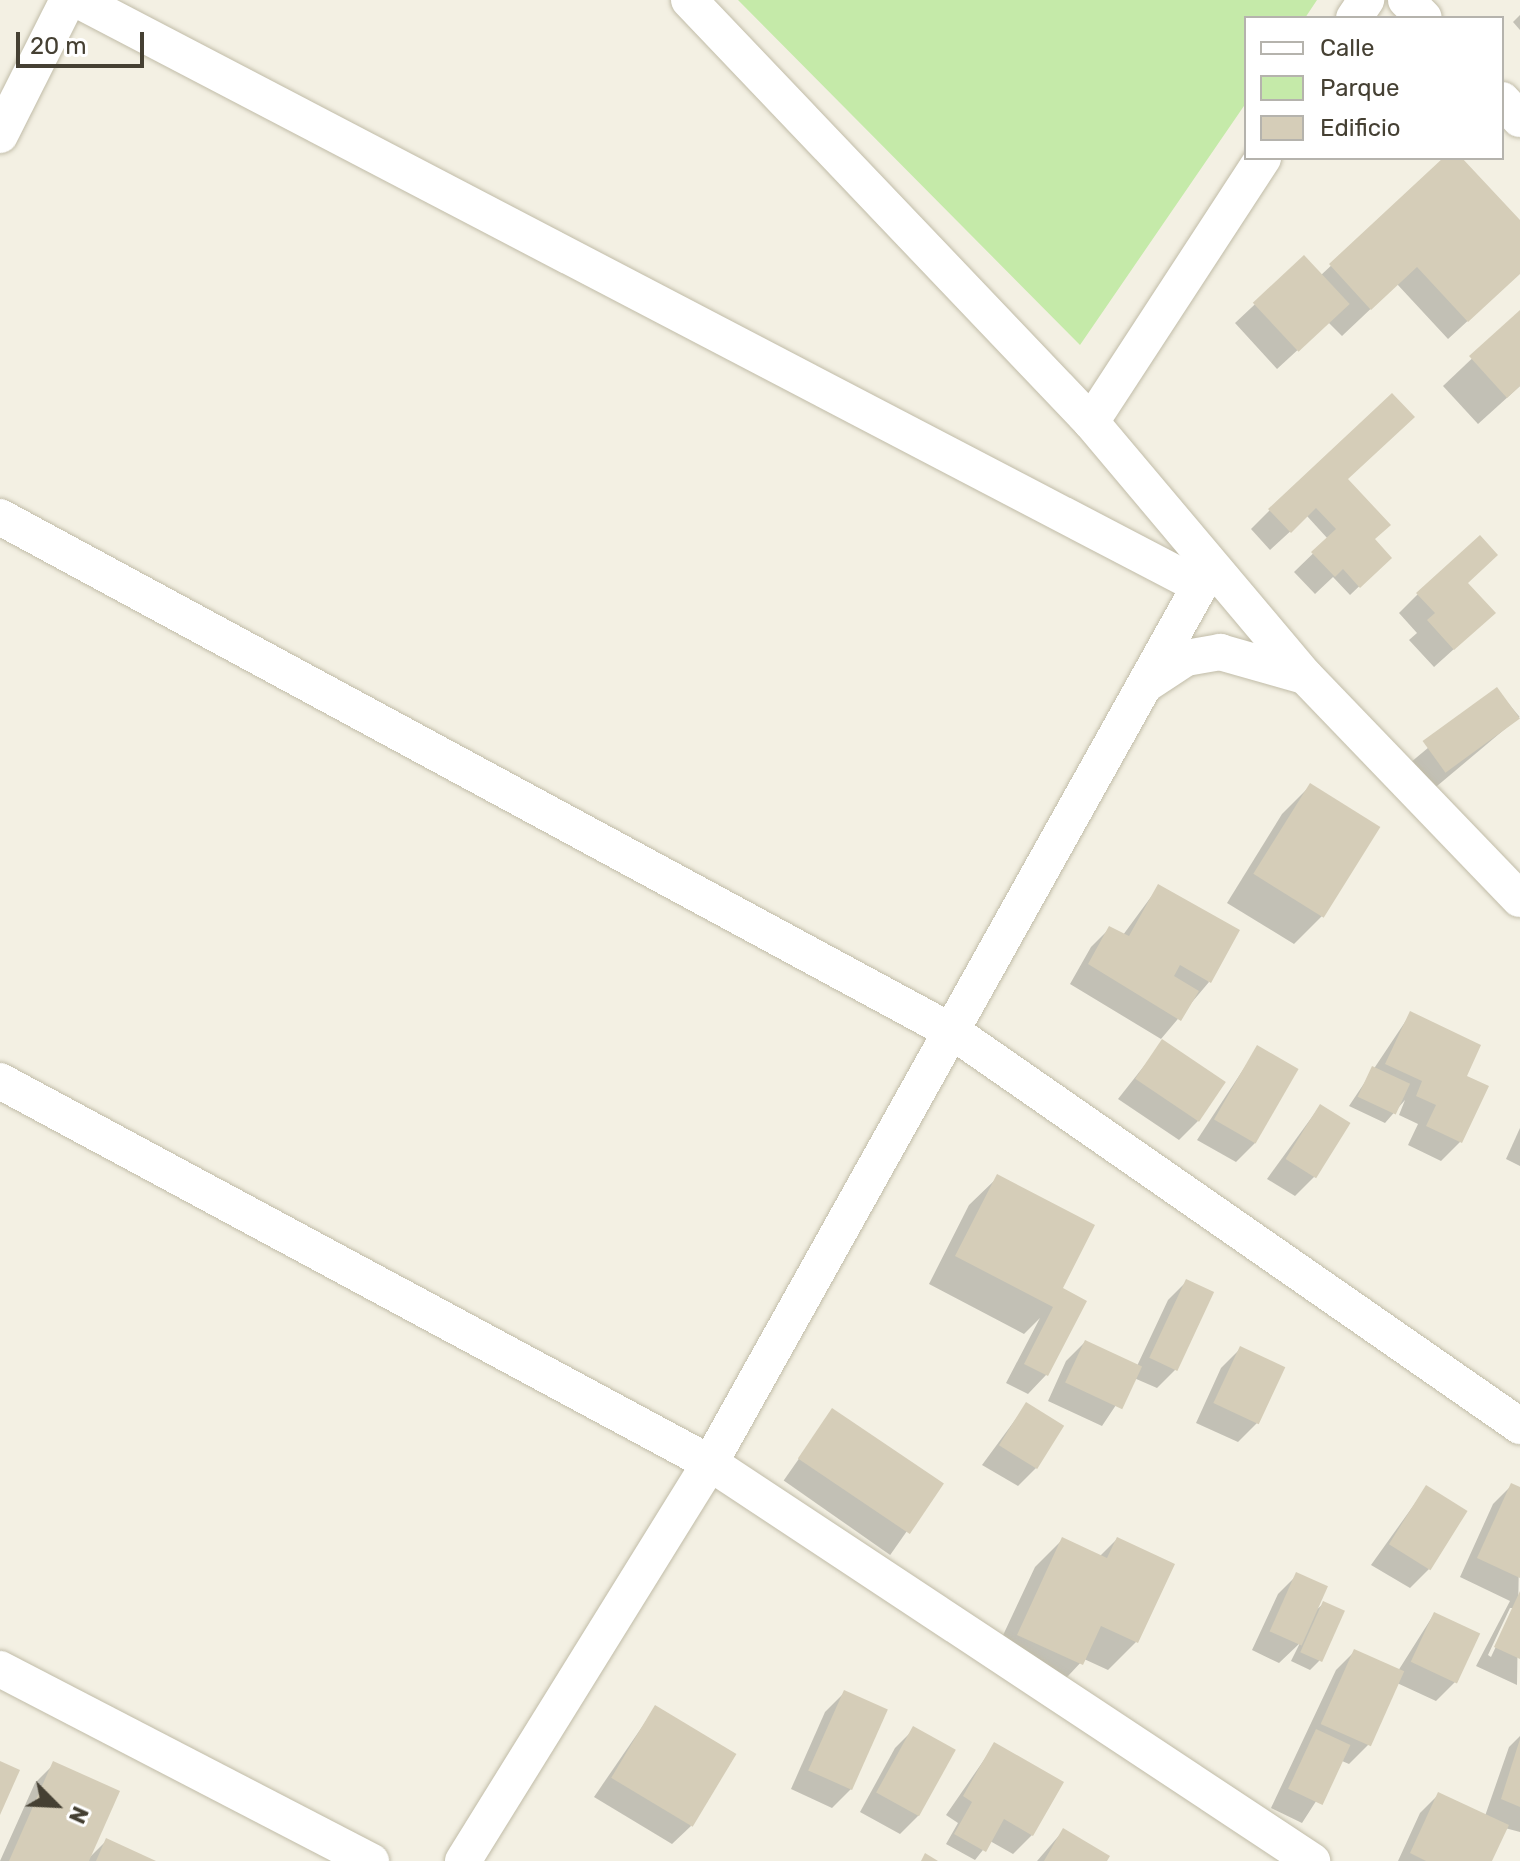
<!DOCTYPE html>
<html>
<head>
<meta charset="utf-8">
<style>
	body { margin:0 }
	#map { position:relative; width:1520px; height:1861px; overflow:hidden; background:#f3f0e3; font-family:Rubik,sans-serif }
	div>[style] { position:absolute }
	[style*='--x'] { left:calc(var(--x)*1px); top:calc(var(--y)*1px); width:calc(var(--w)*1px); rotate:calc(var(--a)*1deg) }
	.green>* { inset:0; background:#c5eaa9 }
	.shadow>* { inset:0; background:#0003; transform-origin:0 0 }
	.building>* { inset:0; background:#d5cdb8; transform-origin:0 0 }
	.roads { filter:drop-shadow(0 0 2px #c1bca8) drop-shadow(0 0 2px #c1bca8) }
	.minor>* { height:36px; margin:-18px; padding:0 18px; transform-origin:18px; border-radius:18px; background:#fff }
	span { translate:-50% -50%; white-space:nowrap; text-align:center; line-height:1.15; -webkit-text-stroke:6px #fff; paint-order:stroke }
	.legend { position:absolute; left:1244px; top:16px; width:260px; height:144px; box-sizing:border-box; background:#fff; border:2px solid #b5b3ad; margin:0; padding:10px 14px; list-style:none; font-size:24px; color:#454033 }
	.legend li { display:flex; align-items:center; gap:16px; height:40px }
	.legend b { width:40px; border:2px solid #b5b3ad }
	.north { position:absolute; left:16px; top:1765px; width:80px; height:80px; -webkit-text-stroke:6px #fff; paint-order:stroke; rotate:114deg; font-size:22px; font-weight:700; line-height:32px; text-align:center; color:#454033 }
	.north::after { content:''; display:block; margin:auto; width:28px; height:36px; background:#454033; clip-path:polygon(50% 0,100% 100%,50% 72%,0 100%) }
	.scale { position:absolute; left:16px; top:32px; width:128px; height:36px; box-sizing:border-box; border:4px solid #454033; border-top:0; padding-left:10px; font-size:24px; line-height:28px; white-space:nowrap; color:#454033; -webkit-text-stroke:6px #fff; paint-order:stroke }
</style>
</head>
<body>
<div id="map">
	<div class="green">
		<i style="clip-path:polygon(738px 0,1317px 0,1305px 18px,1246px 18px,1246px 103px,1080px 345px)"></i>
	</div>
	<div class="shadow">
		<i style="clip-path:polygon(1520px 15px,1520px 30px,1513px 22px)"></i>
		<i style="clip-path:polygon(1446px 158px,1459px 158px,1520px 223px,1520px 273px,1448px 339px,1397px 284px,1342px 336px,1328px 322px,1277px 369px,1235px 323px,1304px 258px,1320px 276px)"></i>
		<i style="clip-path:polygon(1520px 313px,1520px 386px,1478px 424px,1443px 386px)"></i>
		<i style="clip-path:polygon(1346px 480px,1373px 540px,1390px 557px,1350px 595px,1333px 577px,1315px 594px,1294px 572px,1328px 539px,1307px 516px,1270px 550px,1251px 529px,1270px 510px)"></i>
		<i style="clip-path:polygon(1466px 584px,1474px 631px,1434px 667px,1409px 640px,1417px 633px,1399px 613px,1418px 594px)"></i>
		<i style="left:1497px;top:690px;width:35px;height:117px;rotate:50deg"></i>
		<i style="clip-path:polygon(1310px 786px,1377px 828px,1322px 916px,1294px 944px,1227px 903px,1282px 814px)"></i>
		<i style="clip-path:polygon(1159px 886px,1209px 982px,1161px 1039px,1070px 984px,1091px 947px,1110px 928px,1123px 935px)"></i>
		<i style="clip-path:polygon(1411px 1013px,1464px 1077px,1460px 1142px,1441px 1161px,1408px 1145px,1418px 1124px,1399px 1115px,1405px 1100px,1385px 1123px,1349px 1106px)"></i>
		<i style="clip-path:polygon(1163px 1042px,1198px 1121px,1179px 1140px,1118px 1099px)"></i>
		<i style="clip-path:polygon(1258px 1047px,1255px 1143px,1236px 1162px,1197px 1140px)"></i>
		<i style="clip-path:polygon(1320px 1106px,1314px 1177px,1295px 1196px,1267px 1179px)"></i>
		<i style="clip-path:polygon(1520px 1128px,1520px 1166px,1506px 1159px)"></i>
		<i style="clip-path:polygon(998px 1177px,1056px 1297px,1046px 1375px,1028px 1394px,1006px 1383px,1040px 1318px,1024px 1334px,929px 1284px,969px 1205px)"></i>
		<i style="clip-path:polygon(1187px 1281px,1211px 1293px,1176px 1369px,1157px 1388px,1134px 1378px,1102px 1426px,1048px 1401px,1066px 1361px,1085px 1342px,1137px 1366px,1168px 1300px)"></i>
		<i style="clip-path:polygon(1240px 1349px,1257px 1423px,1238px 1442px,1196px 1423px,1221px 1368px)"></i>
		<i style="clip-path:polygon(1026px 1405px,1036px 1468px,1018px 1486px,982px 1465px)"></i>
		<i style="left:833px;top:1410px;width:130px;height:86px;rotate:35deg"></i>
		<i style="clip-path:polygon(evenodd,1512px 1485px,1520px 1489px,1517px 1685px,1476px 1666px,1510px 1601px,1460px 1577px,1493px 1504px,1512px 1485px,1510px 1608px,1514px 1608px,1491px 1657px,1488px 1655px,1510px 1608px)"></i>
		<i style="clip-path:polygon(1426px 1488px,1429px 1569px,1410px 1588px,1371px 1565px)"></i>
		<i style="clip-path:polygon(1063px 1539px,1100px 1556px,1117px 1539px,1136px 1642px,1108px 1670px,1084px 1659px,1053px 1692px,990px 1663px,1035px 1567px)"></i>
		<i style="clip-path:polygon(1297px 1575px,1313px 1613px,1323px 1604px,1319px 1661px,1310px 1670px,1291px 1661px,1300px 1643px,1279px 1663px,1252px 1650px,1278px 1594px)"></i>
		<i style="clip-path:polygon(1434px 1614px,1455px 1682px,1436px 1701px,1397px 1683px,1368px 1745px,1349px 1764px,1342px 1761px,1302px 1823px,1271px 1808px,1336px 1670px,1355px 1651px,1398px 1671px)"></i>
		<i style="clip-path:polygon(844px 1693px,851px 1789px,832px 1808px,791px 1789px,825px 1712px)"></i>
		<i style="clip-path:polygon(655px 1708px,691px 1826px,672px 1844px,594px 1797px)"></i>
		<i style="clip-path:polygon(914px 1729px,919px 1815px,900px 1834px,860px 1812px,895px 1748px)"></i>
		<i style="clip-path:polygon(1520px 1736px,1520px 1832px,1505px 1828px,1490px 1861px,1398px 1861px,1420px 1813px,1439px 1794px,1485px 1816px,1509px 1747px)"></i>
		<i style="clip-path:polygon(995px 1744px,1032px 1835px,1013px 1854px,990px 1841px,975px 1860px,946px 1844px,958px 1823px,946px 1815px)"></i>
		<i style="clip-path:polygon(54px 1764px,89px 1858px,106px 1841px,151px 1861px,0 1861px,35px 1783px)"></i>
		<i style="clip-path:polygon(1063px 1831px,1105px 1861px,1037px 1861px)"></i>
	</div>
	<div class="building">
		<i style="clip-path:polygon(1443px 158px,1462px 158px,1520px 220px,1520px 274px,1468px 322px,1417px 267px,1371px 310px,1329px 264px)"></i>
		<i style="left:1304px;top:255px;width:67px;height:70px;rotate:47deg"></i>
		<i style="clip-path:polygon(1520px 310px,1520px 386px,1507px 398px,1469px 356px)"></i>
		<i style="clip-path:polygon(1392px 393px,1415px 417px,1348px 479px,1391px 525px,1375px 539px,1392px 558px,1360px 588px,1343px 569px,1335px 577px,1311px 552px,1336px 529px,1316px 508px,1291px 533px,1268px 509px)"></i>
		<i style="clip-path:polygon(1480px 535px,1498px 555px,1468px 583px,1496px 613px,1454px 650px,1427px 620px,1435px 613px,1416px 593px)"></i>
		<i style="left:1497px;top:687px;width:39px;height:92px;rotate:54deg"></i>
		<i style="left:1310px;top:783px;width:83px;height:107px;rotate:32deg"></i>
		<i style="clip-path:polygon(1158px 884px,1240px 930px,1211px 983px,1180px 965px,1174px 976px,1199px 991px,1181px 1021px,1088px 964px,1109px 926px,1129px 936px)"></i>
		<i style="clip-path:polygon(1410px 1011px,1481px 1045px,1467px 1076px,1489px 1086px,1462px 1143px,1426px 1126px,1436px 1105px,1416px 1096px,1422px 1081px,1385px 1064px)"></i>
		<i style="left:1162px;top:1039px;width:77px;height:48px;rotate:34deg"></i>
		<i style="left:1257px;top:1045px;width:48px;height:86px;rotate:30deg"></i>
		<i style="left:1372px;top:1066px;width:42px;height:34px;rotate:25deg"></i>
		<i style="left:1320px;top:1104px;width:36px;height:65px;rotate:32deg"></i>
		<i style="clip-path:polygon(997px 1174px,1095px 1225px,1063px 1288px,1087px 1301px,1048px 1376px,1024px 1364px,1053px 1307px,955px 1256px)"></i>
		<i style="left:1186px;top:1279px;width:31px;height:87px;rotate:25deg"></i>
		<i style="left:1085px;top:1340px;width:63px;height:47px;rotate:25deg"></i>
		<i style="left:1240px;top:1346px;width:50px;height:63px;rotate:25deg"></i>
		<i style="left:1026px;top:1402px;width:45px;height:51px;rotate:32deg"></i>
		<i style="left:832px;top:1408px;width:135px;height:61px;rotate:34deg"></i>
		<i style="clip-path:polygon(1511px 1483px,1520px 1487px,1520px 1578px,1477px 1558px)"></i>
		<i style="left:1426px;top:1485px;width:49px;height:70px;rotate:32deg"></i>
		<i style="clip-path:polygon(1062px 1537px,1107px 1558px,1117px 1537px,1175px 1564px,1138px 1643px,1101px 1626px,1083px 1665px,1017px 1635px)"></i>
		<i style="left:1296px;top:1572px;width:35px;height:65px;rotate:24deg"></i>
		<i style="clip-path:polygon(1520px 1591px,1520px 1659px,1494px 1647px)"></i>
		<i style="left:1323px;top:1601px;width:24px;height:56px;rotate:24deg"></i>
		<i style="left:1434px;top:1612px;width:51px;height:55px;rotate:25deg"></i>
		<i style="left:1354px;top:1649px;width:55px;height:82px;rotate:24deg"></i>
		<i style="left:844px;top:1690px;width:48px;height:88px;rotate:24deg"></i>
		<i style="left:655px;top:1705px;width:95px;height:85px;rotate:31deg"></i>
		<i style="left:913px;top:1726px;width:49px;height:76px;rotate:29deg"></i>
		<i style="left:1316px;top:1729px;width:38px;height:66px;rotate:25deg"></i>
		<i style="clip-path:polygon(1520px 1739px,1520px 1807px,1501px 1799px)"></i>
		<i style="clip-path:polygon(994px 1742px,1064px 1782px,1033px 1836px,1004px 1819px,986px 1852px,954px 1834px,972px 1802px,963px 1796px)"></i>
		<i style="clip-path:polygon(0 1761px,20px 1770px,0 1815px)"></i>
		<i style="clip-path:polygon(53px 1761px,120px 1791px,89px 1861px,9px 1861px)"></i>
		<i style="clip-path:polygon(1438px 1792px,1509px 1825px,1492px 1861px,1426px 1861px,1410px 1853px)"></i>
		<i style="clip-path:polygon(1063px 1828px,1110px 1856px,1107px 1861px,1044px 1861px)"></i>
		<i style="clip-path:polygon(106px 1838px,156px 1861px,96px 1861px)"></i>
		<i style="clip-path:polygon(925px 1853px,938px 1861px,921px 1861px)"></i>
	</div>
	<div class="roads">
		<div class="minor">
			<i style="--x:78;--y:0;--w:1266;--a:27.58"></i>
			<i style="--x:689;--y:0;--w:583;--a:46.39"></i>
			<i style="--x:1091;--y:422;--w:334;--a:49.9"></i>
			<i style="--x:1306;--y:677;--w:308;--a:46.1"></i>
			<i style="--x:1406;--y:0;--w:25;--a:45"></i>
			<i style="--x:1354;--y:18;--w:22;--a:-56"></i>
			<i style="--x:1502;--y:100;--w:26;--a:47"></i>
			<i style="--x:0;--y:135;--w:151;--a:-63.3"></i>
			<i style="--x:1091;--y:422;--w:315;--a:-56.9"></i>
			<i style="--x:0;--y:517;--w:1087;--a:28.4"></i>
			<i style="--x:956;--y:1034;--w:687;--a:34.8"></i>
			<i style="--x:1148;--y:683;--w:45;--a:-33.3"></i>
			<i style="--x:1186;--y:658;--w:35;--a:-10"></i>
			<i style="--x:1220;--y:652;--w:84;--a:15.9"></i>
			<i style="--x:0;--y:1081;--w:806;--a:28.28"></i>
			<i style="--x:710;--y:1463;--w:722;--a:33.47"></i>
			<i style="--x:0;--y:1669;--w:418;--a:27.4"></i>
			<i style="--x:463;--y:1861;--w:468;--a:-58.2"></i>
			<i style="--x:710;--y:1463;--w:1027;--a:-60.82"></i>
		</div>
	</div>
	<ul class="legend">
	<li><b style="height:10px;background:#fff"></b>Calle</li>
	<li><b style="height:22px;background:#c5eaa9"></b>Parque</li>
	<li><b style="height:22px;background:#d5cdb8"></b>Edificio</li>
	</ul>
	<div class="north">N</div>
	<div class="scale">20 m</div>
</div>
</body>
</html>
